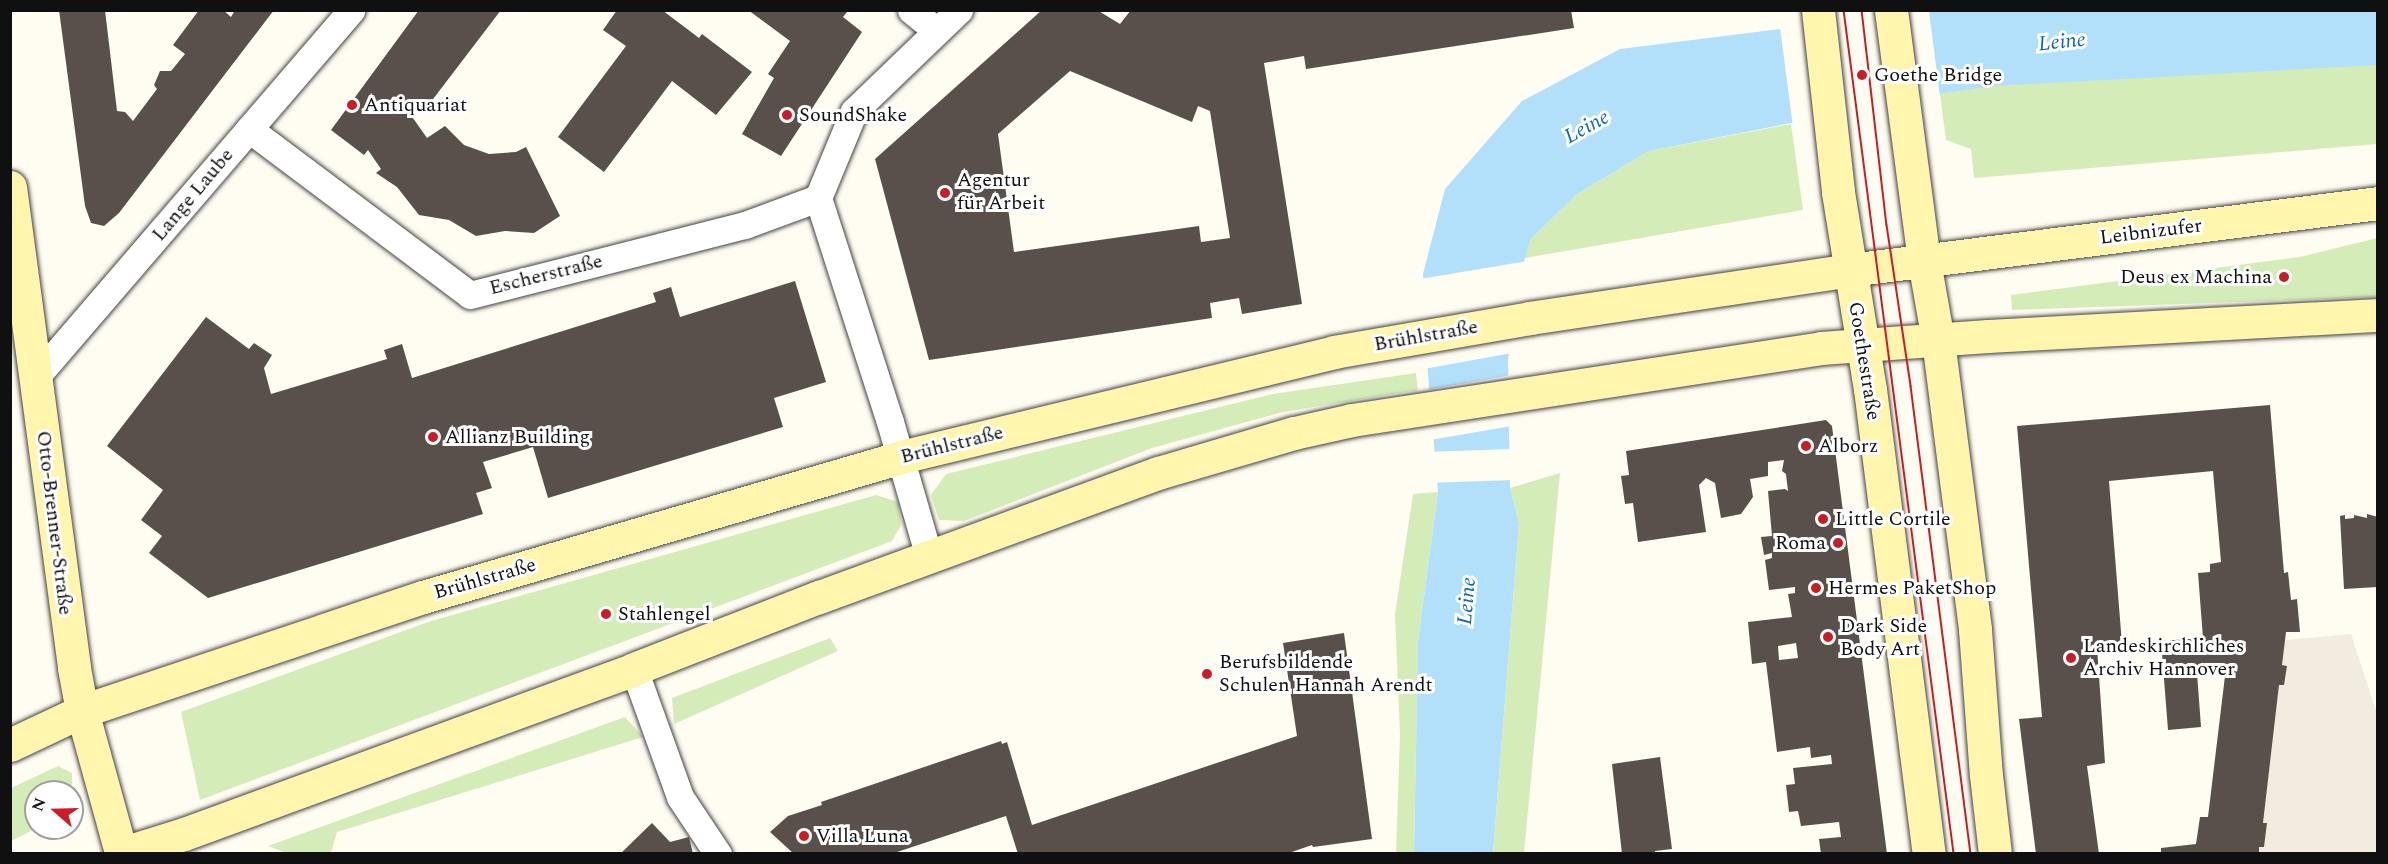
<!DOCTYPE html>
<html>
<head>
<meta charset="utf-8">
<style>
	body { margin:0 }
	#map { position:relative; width:2388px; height:864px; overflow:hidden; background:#fffcf2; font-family:Spectral,serif }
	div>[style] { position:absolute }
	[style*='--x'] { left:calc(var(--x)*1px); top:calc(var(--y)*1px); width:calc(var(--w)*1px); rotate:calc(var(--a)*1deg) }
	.green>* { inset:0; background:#d4edb8 }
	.plaza>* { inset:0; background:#f1ecdf }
	.water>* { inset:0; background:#b2e0fb }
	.pier>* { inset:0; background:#fffcf2; transform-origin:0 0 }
	.building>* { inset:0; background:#59504b }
	.roads { filter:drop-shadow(0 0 2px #434343) drop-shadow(0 0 2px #434343) }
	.street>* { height:27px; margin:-13.5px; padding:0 13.5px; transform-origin:13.5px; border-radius:13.5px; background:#fff }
	.secondary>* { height:33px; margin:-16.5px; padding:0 16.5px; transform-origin:16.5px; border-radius:16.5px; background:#fff5ad }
	.tram>* { height:1.5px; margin:-0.75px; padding:0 0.75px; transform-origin:0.75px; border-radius:0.75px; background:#cb1c26 }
	.dots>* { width:16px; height:16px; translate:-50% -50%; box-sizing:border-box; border:3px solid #fff; border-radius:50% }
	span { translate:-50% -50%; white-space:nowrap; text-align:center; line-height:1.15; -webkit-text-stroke:6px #fff; paint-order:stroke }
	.poi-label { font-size:20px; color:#101010 }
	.left { translate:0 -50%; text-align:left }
	.right { translate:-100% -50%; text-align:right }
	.street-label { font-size:20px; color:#101010 }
	.water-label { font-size:21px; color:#0e69ac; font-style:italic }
	.frame { position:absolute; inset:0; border:12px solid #101010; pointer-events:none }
	.north { position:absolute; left:24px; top:780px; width:60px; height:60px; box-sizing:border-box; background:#fff; border:2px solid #9f9f9f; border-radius:50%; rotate:290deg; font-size:16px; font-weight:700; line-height:24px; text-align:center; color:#101010 }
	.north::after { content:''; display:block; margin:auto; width:21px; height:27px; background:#cb1c26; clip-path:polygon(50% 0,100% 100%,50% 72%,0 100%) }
</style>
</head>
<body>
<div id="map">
	<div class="green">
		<i style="clip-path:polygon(1929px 11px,2377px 11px,2377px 144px,1974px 178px,1971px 149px,1946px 140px)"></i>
		<i style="clip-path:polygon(1791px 124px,1803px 210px,1525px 258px,1531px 239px,1577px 194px,1649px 151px)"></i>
		<i style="clip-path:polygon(2377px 238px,2377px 297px,2012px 310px,2011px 295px,2300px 257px)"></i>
		<i style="clip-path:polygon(1416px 373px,1418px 390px,1283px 412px,1152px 448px,964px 521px,939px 520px,931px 495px,946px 474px,1273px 394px)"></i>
		<i style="clip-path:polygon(1560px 473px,1524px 853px,1493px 854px,1519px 523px,1510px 488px)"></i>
		<i style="clip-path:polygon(1438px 492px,1418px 641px,1414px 853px,1396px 854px,1400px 735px,1395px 614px,1413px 494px)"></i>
		<i style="clip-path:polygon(876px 495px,898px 502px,901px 525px,892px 541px,200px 800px,181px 712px,431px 621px)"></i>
		<i style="clip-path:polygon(830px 638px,838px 651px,674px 724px,672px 698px)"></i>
		<i style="clip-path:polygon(625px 717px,643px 737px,337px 832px,331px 853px,287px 853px,268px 846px)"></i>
		<i style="clip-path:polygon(58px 766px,72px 773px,72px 785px,68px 792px,36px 792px,37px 828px,11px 841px,11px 788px)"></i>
	</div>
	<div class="plaza">
		<i style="clip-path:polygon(2351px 634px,2375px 708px,2377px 708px,2377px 853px,2259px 854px,2259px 847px,2264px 847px,2267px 824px,2263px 823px,2279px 685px,2284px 685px,2287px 666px,2282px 665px,2285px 640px)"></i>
	</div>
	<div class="water">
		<i style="clip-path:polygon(1924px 11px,2377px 11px,2377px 65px,1994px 86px,1943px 93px,1649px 151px,1577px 194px,1531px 239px,1525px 258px,1508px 359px,1510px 488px,1519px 523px,1493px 853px,1414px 854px,1418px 641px,1438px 492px,1428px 374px,1423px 274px,1445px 189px,1522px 101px,1620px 49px)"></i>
	</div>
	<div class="pier">
		<i style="clip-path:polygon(1902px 10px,1929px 11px,1940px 97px,1793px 127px,1780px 27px)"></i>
		<i style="clip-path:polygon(1527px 261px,1512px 353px,1424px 369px,1420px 279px)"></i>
		<i style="clip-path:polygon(1511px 375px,1512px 426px,1430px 440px,1426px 390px)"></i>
		<i style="left:1512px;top:449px;width:31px;height:81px;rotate:88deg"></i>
	</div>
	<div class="building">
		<i style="clip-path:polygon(59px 10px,105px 10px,117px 111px,125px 112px,133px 121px,157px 89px,154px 85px,160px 71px,171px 71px,185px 54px,173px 45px,199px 10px,223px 10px,231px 17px,235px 10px,274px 10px,119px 213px,104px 226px,91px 223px,85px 206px)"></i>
		<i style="clip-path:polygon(419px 10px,501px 10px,427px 107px,417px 99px,408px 111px,427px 138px,445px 126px,464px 145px,489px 154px,516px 152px,526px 147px,560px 216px,534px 233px,505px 231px,476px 236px,449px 220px,419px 215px,397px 187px,376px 173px,381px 169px,368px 150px,364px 155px,331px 130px)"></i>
		<i style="clip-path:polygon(617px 10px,662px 10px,699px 38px,702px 34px,752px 72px,716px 115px,672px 81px,604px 172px,558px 137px,626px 46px,603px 30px)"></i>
		<i style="clip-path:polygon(748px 10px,844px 10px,847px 12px,843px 17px,862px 32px,781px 156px,742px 134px,774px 78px,768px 74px,790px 41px)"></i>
		<i style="clip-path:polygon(evenodd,1042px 10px,1097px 10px,1120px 24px,1131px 10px,1571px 10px,1574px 28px,1306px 69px,1304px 56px,1264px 63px,1302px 304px,1242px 314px,1239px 298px,1210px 303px,1212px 318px,929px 360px,875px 159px,1042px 10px,1070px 71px,1192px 122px,1198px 106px,1210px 111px,1230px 238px,1201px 242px,1199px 226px,1014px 252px,998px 134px,1070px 71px)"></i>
		<i style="clip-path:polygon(795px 281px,826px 382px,774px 398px,783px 427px,548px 498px,533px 447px,483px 462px,492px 488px,476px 493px,483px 514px,208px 598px,149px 553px,162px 536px,141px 520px,163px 490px,107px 446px,206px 317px,249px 349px,254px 343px,272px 355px,264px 368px,271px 394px,387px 359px,384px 350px,402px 344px,412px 378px,656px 302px,653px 293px,671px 287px,680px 317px)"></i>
		<i style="clip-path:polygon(2270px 405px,2284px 573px,2288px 572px,2291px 600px,2297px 599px,2300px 632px,2286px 632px,2282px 665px,2287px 666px,2284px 685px,2279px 685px,2263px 823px,2267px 823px,2264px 847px,2259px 847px,2259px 854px,2161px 854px,2161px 848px,2196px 844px,2200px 817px,2208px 817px,2225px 676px,2197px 673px,2201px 727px,2168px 730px,2161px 641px,2203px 638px,2198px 573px,2210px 572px,2210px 564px,2221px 562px,2213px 471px,2109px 481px,2122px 644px,2097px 647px,2105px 763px,2087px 766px,2099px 854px,2036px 854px,2019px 719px,2042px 717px,2017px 426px)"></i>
		<i style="clip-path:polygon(evenodd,1826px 420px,1832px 426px,1887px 854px,1821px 854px,1819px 839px,1841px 837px,1839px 822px,1801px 826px,1798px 811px,1789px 812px,1786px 785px,1795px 784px,1793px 768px,1832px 764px,1831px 755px,1811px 758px,1810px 747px,1777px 752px,1766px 662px,1752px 664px,1748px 622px,1792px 617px,1788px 594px,1795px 593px,1795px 587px,1769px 590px,1765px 560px,1772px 558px,1772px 553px,1764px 555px,1761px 537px,1772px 536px,1768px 491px,1785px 489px,1788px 491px,1786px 474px,1782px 471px,1784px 460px,1768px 462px,1768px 476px,1750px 479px,1753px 497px,1741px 514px,1721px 518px,1715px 483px,1706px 478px,1699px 485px,1706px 532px,1638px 542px,1633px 503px,1625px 504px,1621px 476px,1629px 475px,1626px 451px,1826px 420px,1796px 643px,1798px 658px,1779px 660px,1778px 646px,1796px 643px)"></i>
		<i style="clip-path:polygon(2367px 514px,2378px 517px,2378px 587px,2344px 589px,2340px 516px,2345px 515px,2345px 519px,2354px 518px,2354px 515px,2367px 518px)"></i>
		<i style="clip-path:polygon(1344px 633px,1372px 839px,1313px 847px,1312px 845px,1286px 854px,1018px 854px,1006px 816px,891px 854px,794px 854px,770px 832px,788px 816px,822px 805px,821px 802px,1001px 741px,1002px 744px,1007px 742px,1032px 825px,1297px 736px,1283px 643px)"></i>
		<i style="clip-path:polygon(1660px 757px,1672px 849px,1655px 851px,1656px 854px,1622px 854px,1612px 764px)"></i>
		<i style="clip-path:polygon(652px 823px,670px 842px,689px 837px,693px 854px,620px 854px)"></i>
	</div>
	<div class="roads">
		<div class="street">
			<i style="--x:911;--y:10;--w:33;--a:39"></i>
			<i style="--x:249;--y:129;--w:276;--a:36.9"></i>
			<i style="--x:470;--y:295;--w:284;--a:-14.3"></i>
			<i style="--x:745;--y:225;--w:78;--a:-20.3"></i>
			<i style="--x:35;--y:378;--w:485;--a:-49.3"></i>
			<i style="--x:929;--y:557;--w:141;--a:-106.1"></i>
			<i style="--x:890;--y:422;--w:235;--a:-107.8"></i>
			<i style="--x:818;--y:198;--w:94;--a:-67.5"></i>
			<i style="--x:854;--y:111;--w:146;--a:-43.9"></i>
			<i style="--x:634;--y:669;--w:136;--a:70.2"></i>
			<i style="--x:680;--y:797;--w:69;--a:56.3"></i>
		</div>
		<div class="secondary">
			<i style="--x:1818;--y:10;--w:183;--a:83.7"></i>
			<i style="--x:1838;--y:192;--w:200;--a:80.8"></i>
			<i style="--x:1870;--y:389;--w:469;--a:82.8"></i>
			<i style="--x:1891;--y:10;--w:253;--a:82.5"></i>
			<i style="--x:1924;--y:261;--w:80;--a:80"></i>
			<i style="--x:1938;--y:340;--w:292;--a:82.7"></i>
			<i style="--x:1975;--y:630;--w:145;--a:85.7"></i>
			<i style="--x:1986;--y:775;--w:80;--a:83.5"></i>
			<i style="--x:10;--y:187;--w:485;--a:82.4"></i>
			<i style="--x:74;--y:668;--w:44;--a:79.5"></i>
			<i style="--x:82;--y:711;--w:147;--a:74.6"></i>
			<i style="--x:10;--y:745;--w:80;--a:-25.3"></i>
			<i style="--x:82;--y:711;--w:360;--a:-18.5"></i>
			<i style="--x:423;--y:597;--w:498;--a:-16.3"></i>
			<i style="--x:901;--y:457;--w:446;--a:-13.6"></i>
			<i style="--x:1334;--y:352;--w:199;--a:-9.8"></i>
			<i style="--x:1530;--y:318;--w:324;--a:-8.5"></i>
			<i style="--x:1850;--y:270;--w:532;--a:-7.23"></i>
			<i style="--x:120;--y:854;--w:67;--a:-17.4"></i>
			<i style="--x:184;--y:834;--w:479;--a:-20.1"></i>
			<i style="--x:634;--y:669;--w:199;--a:-21.3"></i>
			<i style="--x:819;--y:597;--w:361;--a:-20.1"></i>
			<i style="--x:1158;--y:473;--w:142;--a:-16.4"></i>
			<i style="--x:1294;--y:433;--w:59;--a:-12.6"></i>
			<i style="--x:1352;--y:420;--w:474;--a:-8.7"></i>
			<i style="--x:1821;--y:348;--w:167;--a:-4.1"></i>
			<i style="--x:1988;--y:336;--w:391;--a:-3.1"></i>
		</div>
	</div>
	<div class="tram">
		<i style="--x:1844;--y:10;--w:851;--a:82.57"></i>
		<i style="--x:1862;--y:10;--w:216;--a:83.4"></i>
		<i style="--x:1887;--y:225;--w:163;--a:81.5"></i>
		<i style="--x:1911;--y:386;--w:472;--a:82.7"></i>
	</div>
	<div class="dots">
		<i style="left:1862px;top:75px;background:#cb1c26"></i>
		<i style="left:352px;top:105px;background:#cb1c26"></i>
		<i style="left:787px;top:115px;background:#cb1c26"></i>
		<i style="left:945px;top:193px;background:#cb1c26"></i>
		<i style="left:2284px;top:277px;background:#cb1c26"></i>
		<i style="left:433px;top:437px;background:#cb1c26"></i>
		<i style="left:1806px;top:446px;background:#cb1c26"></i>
		<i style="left:1823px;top:519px;background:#cb1c26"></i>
		<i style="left:1838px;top:543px;background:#cb1c26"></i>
		<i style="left:1816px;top:588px;background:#cb1c26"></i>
		<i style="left:606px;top:614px;background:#cb1c26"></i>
		<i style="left:1828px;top:637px;background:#cb1c26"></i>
		<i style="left:2071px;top:658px;background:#cb1c26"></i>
		<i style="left:1207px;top:674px;background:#cb1c26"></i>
		<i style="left:804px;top:836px;background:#cb1c26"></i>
	</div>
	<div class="poi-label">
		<span class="left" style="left:1874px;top:75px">Goethe Bridge</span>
		<span class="left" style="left:364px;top:105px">Antiquariat</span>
		<span class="left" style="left:799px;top:115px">SoundShake</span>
		<span class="left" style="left:957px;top:192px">Agentur<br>für Arbeit</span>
		<span class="right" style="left:2272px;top:277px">Deus ex Machina</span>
		<span class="left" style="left:445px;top:437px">Allianz Building</span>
		<span class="left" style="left:1818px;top:446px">Alborz</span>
		<span class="left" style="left:1835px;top:519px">Little Cortile</span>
		<span class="right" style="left:1826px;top:543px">Roma</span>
		<span class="left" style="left:1828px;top:588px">Hermes PaketShop</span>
		<span class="left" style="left:618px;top:614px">Stahlengel</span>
		<span class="left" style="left:1840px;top:638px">Dark Side<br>Body Art</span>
		<span class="left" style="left:2083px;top:658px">Landeskirchliches<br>Archiv Hannover</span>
		<span class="left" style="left:1219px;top:674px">Berufsbildende<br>Schulen Hannah Arendt</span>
		<span class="left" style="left:816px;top:836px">Villa Luna</span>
	</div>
	<div class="street-label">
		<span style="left:193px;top:195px;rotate:-50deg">Lange Laube</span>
		<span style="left:2151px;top:232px;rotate:-7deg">Leibnizufer</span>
		<span style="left:546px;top:275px;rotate:-14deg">Escherstraße</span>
		<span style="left:1426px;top:336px;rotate:-10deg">Brühlstraße</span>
		<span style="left:1864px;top:361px;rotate:81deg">Goethestraße</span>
		<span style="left:952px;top:445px;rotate:-14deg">Brühlstraße</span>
		<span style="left:54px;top:523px;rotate:83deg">Otto-Brenner-Straße</span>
		<span style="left:485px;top:579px;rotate:-16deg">Brühlstraße</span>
	</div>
	<div class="water-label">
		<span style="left:2062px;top:42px;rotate:-6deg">Leine</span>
		<span style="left:1587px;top:127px;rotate:-29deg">Leine</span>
		<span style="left:1467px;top:601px;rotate:-85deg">Leine</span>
	</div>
	<div class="frame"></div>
	<div class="north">N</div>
</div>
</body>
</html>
